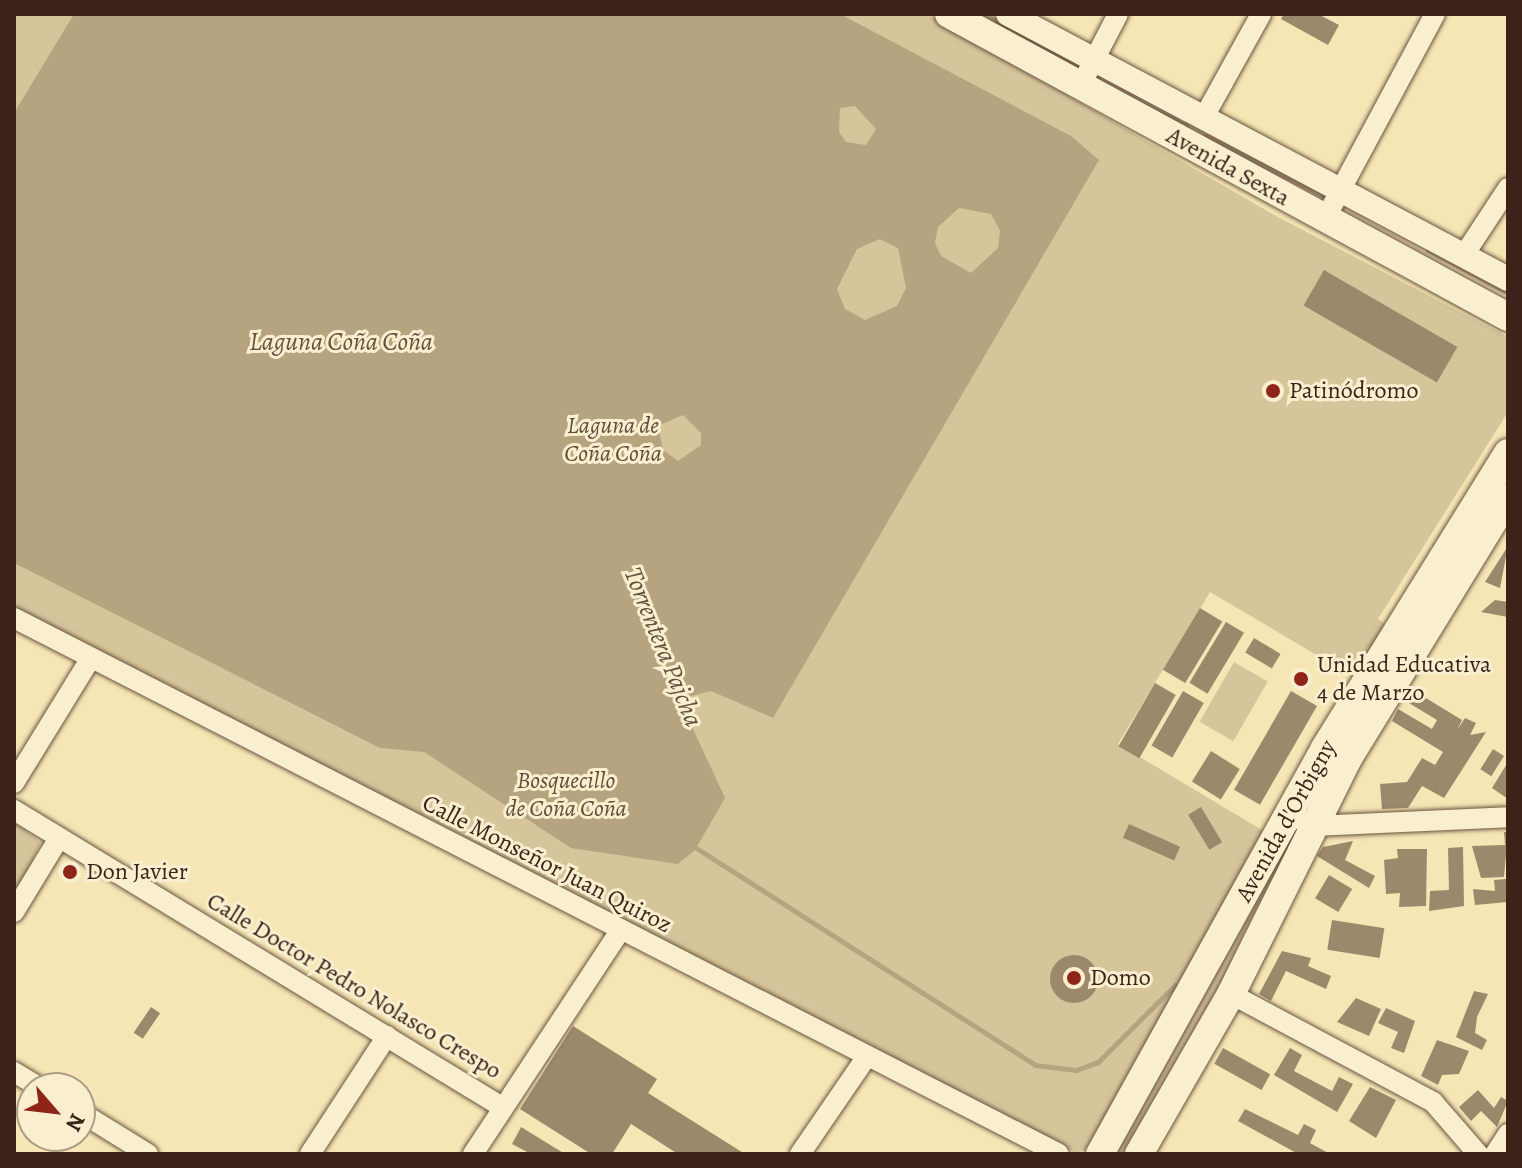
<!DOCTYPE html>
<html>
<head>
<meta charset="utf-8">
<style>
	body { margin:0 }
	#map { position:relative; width:1522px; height:1168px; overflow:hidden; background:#f6e6b5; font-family:Alegreya,serif }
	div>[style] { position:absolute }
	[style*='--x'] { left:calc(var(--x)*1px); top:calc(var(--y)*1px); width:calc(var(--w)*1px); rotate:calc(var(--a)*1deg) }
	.green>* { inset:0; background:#d6c59b; transform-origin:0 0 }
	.water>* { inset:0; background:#b6a480 }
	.stream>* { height:5px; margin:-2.5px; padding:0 2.5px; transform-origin:2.5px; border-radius:2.5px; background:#b6a480 }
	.building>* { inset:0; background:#9c886b; transform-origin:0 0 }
	.round { border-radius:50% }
	.roads { filter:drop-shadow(0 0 2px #6a5441) drop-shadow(0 0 2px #6a5441) }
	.minor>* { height:20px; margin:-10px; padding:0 10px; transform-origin:10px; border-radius:10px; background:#f9efcf }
	.tertiary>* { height:24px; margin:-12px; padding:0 12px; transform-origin:12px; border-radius:12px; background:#f9efcf }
	.secondary>* { height:28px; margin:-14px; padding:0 14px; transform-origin:14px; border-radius:14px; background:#f9efcf }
	.dots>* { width:22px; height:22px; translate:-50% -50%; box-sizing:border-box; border:4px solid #f9efcf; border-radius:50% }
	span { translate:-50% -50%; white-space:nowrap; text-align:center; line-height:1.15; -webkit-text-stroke:6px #f9efcf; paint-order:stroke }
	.street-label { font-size:24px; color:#3b231a }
	.poi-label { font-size:24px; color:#3b231a }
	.left { translate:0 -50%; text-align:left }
	.park-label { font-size:24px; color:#624c3a; font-style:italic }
	.water-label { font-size:26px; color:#66503e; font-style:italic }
	.frame { position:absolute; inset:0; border:16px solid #3b231a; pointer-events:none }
	.north { position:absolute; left:16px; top:1072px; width:80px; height:80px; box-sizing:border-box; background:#f9efcf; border:2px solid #ad9d87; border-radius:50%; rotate:118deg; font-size:22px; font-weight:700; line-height:32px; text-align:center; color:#3b231a }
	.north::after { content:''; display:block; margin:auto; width:28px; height:36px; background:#8f2418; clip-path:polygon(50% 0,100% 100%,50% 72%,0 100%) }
</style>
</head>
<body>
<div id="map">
	<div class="green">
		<i style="clip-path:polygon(14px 14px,927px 14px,1276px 216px,1508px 337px,1508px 412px,1378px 619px,1385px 624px,1354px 677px,1210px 592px,1118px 744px,1267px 833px,1088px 1149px,1076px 1153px,14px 608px)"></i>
		<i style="left:1234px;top:662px;width:39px;height:69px;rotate:30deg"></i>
		<i style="clip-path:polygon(14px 821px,41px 843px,14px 897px)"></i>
		<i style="clip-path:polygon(1288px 841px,1215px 995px,1125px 1154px,1113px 1154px)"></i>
	</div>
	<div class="water">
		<i style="clip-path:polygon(evenodd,74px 14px,840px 14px,1071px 136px,1099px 160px,773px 718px,711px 691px,691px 696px,687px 716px,725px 798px,695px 850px,678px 864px,571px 848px,424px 752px,380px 748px,14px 563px,14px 113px,74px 14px,855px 106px,876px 129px,866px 145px,846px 142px,839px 132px,840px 108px,855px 106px,74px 14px,959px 208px,991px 214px,1000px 231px,998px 248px,971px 273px,941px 256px,935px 243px,938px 227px,959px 208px,74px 14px,880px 239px,898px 248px,906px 288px,897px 306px,865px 320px,845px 309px,837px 289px,857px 249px,880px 239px,74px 14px,683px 415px,701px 433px,701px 445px,678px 461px,663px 450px,658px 426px,683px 415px)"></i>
	</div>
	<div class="stream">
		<i style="--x:984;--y:14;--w:107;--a:29.7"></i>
		<i style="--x:1160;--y:113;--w:30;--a:27"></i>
		<i style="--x:1205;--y:136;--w:132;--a:26.6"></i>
		<i style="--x:1428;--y:250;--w:91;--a:28.3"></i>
		<i style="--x:693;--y:846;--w:406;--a:32.6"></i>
		<i style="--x:1035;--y:1065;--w:41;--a:7"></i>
		<i style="--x:1076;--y:1070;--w:23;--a:-20"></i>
		<i style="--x:1098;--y:1062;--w:109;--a:-45"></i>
	</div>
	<div class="building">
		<i style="clip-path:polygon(1284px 14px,1318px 14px,1339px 25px,1328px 45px,1281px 19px)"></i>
		<i style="left:1324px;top:270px;width:154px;height:41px;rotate:30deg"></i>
		<i style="clip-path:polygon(1508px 546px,1500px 588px,1485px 582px)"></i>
		<i style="clip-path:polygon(1495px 600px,1508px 602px,1508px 617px,1481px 612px)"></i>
		<i style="left:1200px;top:608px;width:26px;height:72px;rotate:31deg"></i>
		<i style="left:1226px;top:622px;width:21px;height:71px;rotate:31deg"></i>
		<i style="left:1254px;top:638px;width:31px;height:17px;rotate:31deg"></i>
		<i style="left:1155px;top:683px;width:24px;height:73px;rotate:30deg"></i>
		<i style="clip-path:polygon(1411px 689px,1462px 720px,1457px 730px,1465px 718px,1476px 723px,1470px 735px,1486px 732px,1444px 798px,1422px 786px,1408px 808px,1382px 809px,1380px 784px,1407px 782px,1422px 758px,1435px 765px,1443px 752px,1392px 721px,1398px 709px,1432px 729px,1437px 720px,1404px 700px)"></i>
		<i style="left:1183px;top:691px;width:24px;height:63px;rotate:30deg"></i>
		<i style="left:1291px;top:691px;width:30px;height:114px;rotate:30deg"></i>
		<i style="left:1493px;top:749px;width:13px;height:24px;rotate:32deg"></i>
		<i style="left:1211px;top:751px;width:34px;height:36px;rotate:32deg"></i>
		<i style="clip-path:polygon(1508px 762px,1508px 799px,1492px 788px)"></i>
		<i style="left:1201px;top:807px;width:41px;height:15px;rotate:59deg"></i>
		<i style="left:1129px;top:824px;width:56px;height:15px;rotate:24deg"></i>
		<i style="clip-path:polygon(1504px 832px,1508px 832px,1504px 877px,1481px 878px,1472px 846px,1505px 845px)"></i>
		<i style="clip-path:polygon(1353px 841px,1345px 860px,1375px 876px,1369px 888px,1317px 856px,1323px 847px)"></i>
		<i style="clip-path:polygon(1463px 847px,1464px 906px,1429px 911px,1430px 891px,1449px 890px,1448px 848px)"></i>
		<i style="clip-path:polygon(1397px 849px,1427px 849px,1426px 906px,1399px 907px,1400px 893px,1386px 894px,1384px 860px,1398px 858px)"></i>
		<i style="left:1329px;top:875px;width:27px;height:27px;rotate:31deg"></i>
		<i style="clip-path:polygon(1506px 879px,1508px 902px,1475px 905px,1473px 889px,1495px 891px,1494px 880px)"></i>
		<i style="left:1332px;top:920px;width:53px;height:30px;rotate:9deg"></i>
		<i style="clip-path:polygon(1282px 951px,1311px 958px,1308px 966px,1331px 976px,1326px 989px,1286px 971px,1271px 1001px,1259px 994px)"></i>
		<i class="round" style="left:1050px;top:955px;width:48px;height:48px"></i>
		<i style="clip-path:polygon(1474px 991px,1488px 994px,1477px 1017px,1475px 1033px,1487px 1040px,1482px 1050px,1456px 1037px)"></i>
		<i style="clip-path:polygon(1356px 998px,1381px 1009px,1369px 1036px,1337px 1022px)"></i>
		<i style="left:151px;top:1007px;width:11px;height:31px;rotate:34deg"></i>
		<i style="clip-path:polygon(1386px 1008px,1415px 1021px,1404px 1053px,1391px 1048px,1398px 1032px,1378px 1023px)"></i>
		<i style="clip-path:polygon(573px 1026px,657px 1079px,648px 1093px,745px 1154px,678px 1154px,631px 1124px,612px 1154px,591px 1154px,520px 1109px)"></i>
		<i style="clip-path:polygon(1437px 1040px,1469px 1051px,1459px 1074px,1442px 1075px,1438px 1085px,1421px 1076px)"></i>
		<i style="left:1223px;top:1048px;width:54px;height:18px;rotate:29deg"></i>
		<i style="clip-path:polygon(1290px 1048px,1302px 1055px,1294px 1071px,1332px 1091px,1339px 1077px,1353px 1084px,1337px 1112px,1274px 1075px)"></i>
		<i style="clip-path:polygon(1370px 1087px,1396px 1100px,1376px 1138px,1349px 1121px)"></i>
		<i style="clip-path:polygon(1478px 1090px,1494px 1108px,1501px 1097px,1508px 1101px,1497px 1127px,1481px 1111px,1471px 1121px,1459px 1107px)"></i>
		<i style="clip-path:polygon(1245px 1109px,1298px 1135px,1304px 1124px,1316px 1130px,1310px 1143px,1330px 1154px,1298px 1154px,1238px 1121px)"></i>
		<i style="clip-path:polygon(521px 1127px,565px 1154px,531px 1154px,512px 1144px)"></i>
	</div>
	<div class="roads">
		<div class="minor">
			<i style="--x:1080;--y:87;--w:82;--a:-62.5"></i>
			<i style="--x:1204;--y:117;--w:118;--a:-61"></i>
			<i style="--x:1324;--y:221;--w:235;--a:-61.8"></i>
			<i style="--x:1464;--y:255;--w:80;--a:-56.7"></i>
			<i style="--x:14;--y:618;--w:1174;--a:27.15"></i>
			<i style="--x:14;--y:783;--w:147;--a:-58.4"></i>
			<i style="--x:14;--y:810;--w:571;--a:31.32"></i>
			<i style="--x:1290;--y:814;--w:26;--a:28"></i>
			<i style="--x:1313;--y:826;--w:195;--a:-2.6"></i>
			<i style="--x:14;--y:912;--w:87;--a:-58.7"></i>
			<i style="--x:1231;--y:994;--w:229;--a:28.1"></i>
			<i style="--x:1433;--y:1102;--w:69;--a:49.1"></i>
			<i style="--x:14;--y:1072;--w:31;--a:31"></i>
			<i style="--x:80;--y:1112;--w:80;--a:31.7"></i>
			<i style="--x:310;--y:1154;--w:141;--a:-56.9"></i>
			<i style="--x:473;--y:1154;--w:267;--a:-56.6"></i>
			<i style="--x:800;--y:1154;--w:119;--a:-55.6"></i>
			<i style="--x:1495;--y:1154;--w:24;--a:-57"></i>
		</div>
		<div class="tertiary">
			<i style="--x:1008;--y:14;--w:566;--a:27.92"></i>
		</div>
		<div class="secondary">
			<i style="--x:949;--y:14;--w:636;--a:28.46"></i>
			<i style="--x:1100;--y:1154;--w:464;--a:-61"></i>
			<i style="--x:1325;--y:748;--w:347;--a:-58.2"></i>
			<i style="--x:1139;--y:1154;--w:185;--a:-60.1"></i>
			<i style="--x:1231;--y:994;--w:261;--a:-63.6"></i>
			<i style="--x:1347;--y:760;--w:308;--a:-58.5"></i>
		</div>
	</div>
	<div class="dots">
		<i style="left:1273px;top:391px;background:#8f2418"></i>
		<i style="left:1301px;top:679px;background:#8f2418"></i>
		<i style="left:70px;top:872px;background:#8f2418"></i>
		<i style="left:1074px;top:978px;background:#8f2418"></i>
	</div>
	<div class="street-label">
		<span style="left:1228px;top:167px;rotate:29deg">Avenida Sexta</span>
		<span style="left:1286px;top:821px;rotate:-61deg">Avenida d'Orbigny</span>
		<span style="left:547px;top:864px;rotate:27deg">Calle Monseñor Juan Quiroz</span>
		<span style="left:354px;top:986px;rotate:31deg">Calle Doctor Pedro Nolasco Crespo</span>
	</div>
	<div class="poi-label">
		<span class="left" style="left:1289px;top:391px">Patinódromo</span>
		<span class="left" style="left:1317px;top:679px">Unidad Educativa<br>4 de Marzo</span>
		<span class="left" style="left:86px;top:872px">Don Javier</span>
		<span class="left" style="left:1090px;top:978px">Domo</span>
	</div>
	<div class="park-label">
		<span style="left:613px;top:440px">Laguna de<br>Coña Coña</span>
		<span style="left:566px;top:795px">Bosquecillo<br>de Coña Coña</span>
	</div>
	<div class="water-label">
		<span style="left:341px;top:342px">Laguna Coña Coña</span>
		<span style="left:663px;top:647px;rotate:68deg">Torrentera Pajcha</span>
	</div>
	<div class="frame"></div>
	<div class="north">N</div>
</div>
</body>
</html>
